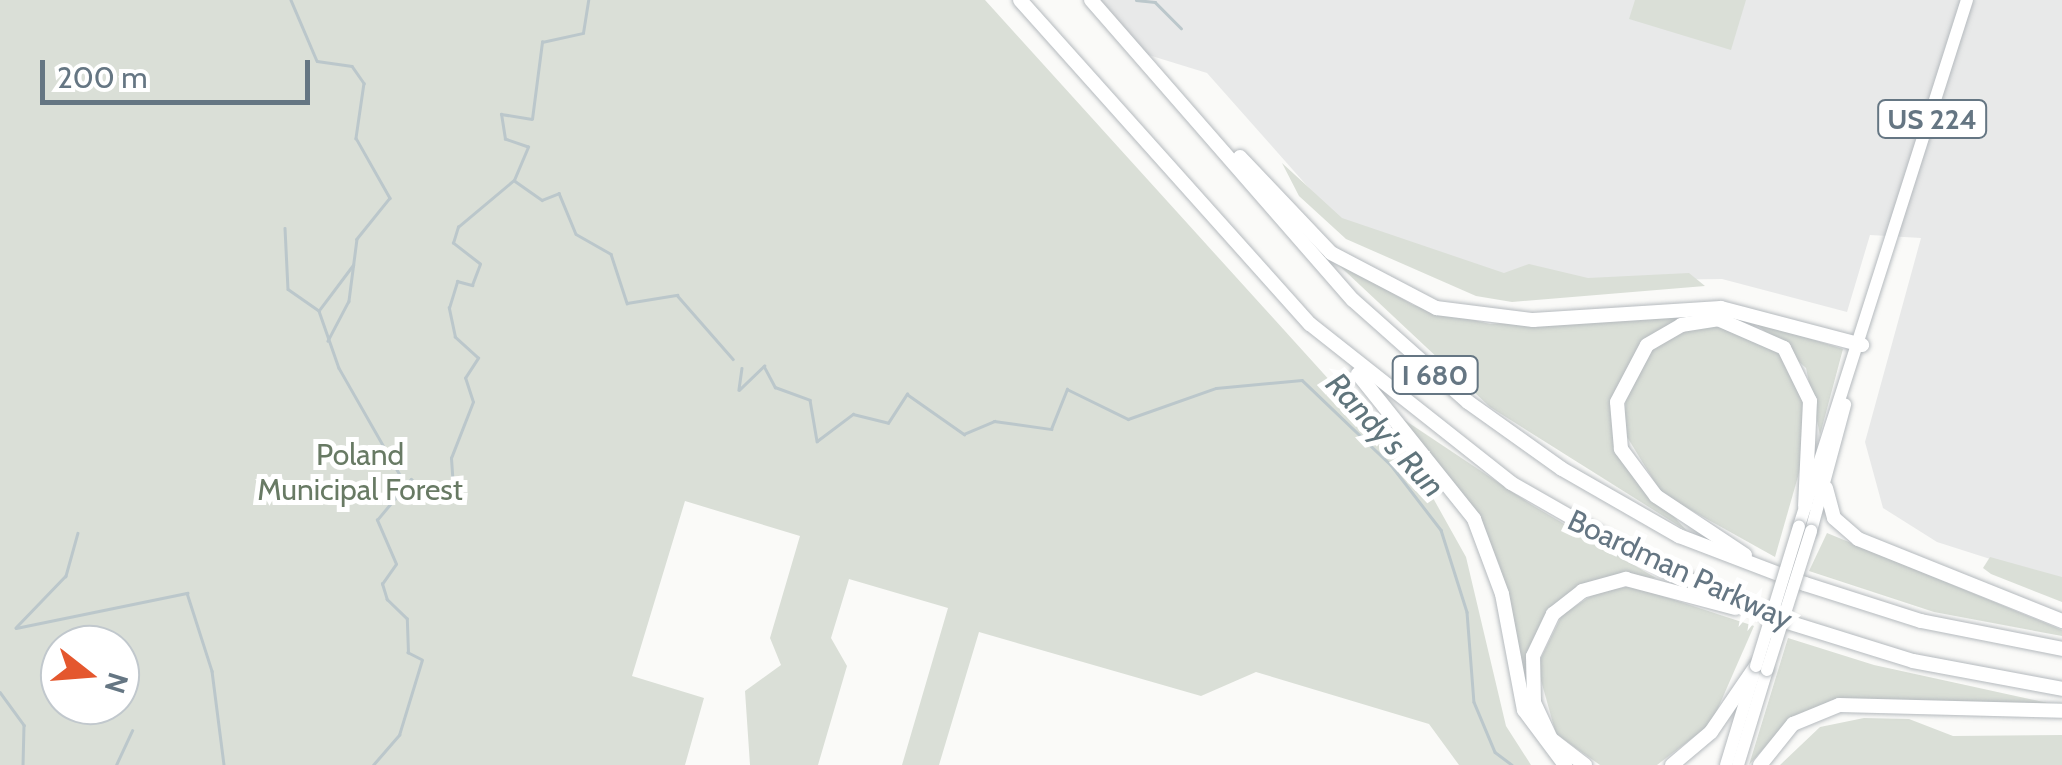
<!DOCTYPE html>
<html>
<head>
<meta charset="utf-8">
<style>
	body { margin:0 }
	#map { position:relative; width:2062px; height:765px; overflow:hidden; background:#fafaf8; font-family:Cabin,sans-serif }
	div>[style] { position:absolute }
	[style*='--x'] { left:calc(var(--x)*1px); top:calc(var(--y)*1px); width:calc(var(--w)*1px); rotate:calc(var(--a)*1deg) }
	.built>* { inset:0; background:#e8e9e9 }
	.green>* { inset:0; background:#dadfd7 }
	.stream>* { height:2.5px; margin:-1.25px; padding:0 1.25px; transform-origin:1.25px; border-radius:1.25px; background:#bbc7cb }
	.roads { filter:drop-shadow(0 0 2px #b5babe) drop-shadow(0 0 2px #b5babe) }
	.primary>* { height:12px; margin:-6px; padding:0 6px; transform-origin:6px; border-radius:6px; background:#fff }
	.motorway>* { height:14px; margin:-7px; padding:0 7px; transform-origin:7px; border-radius:7px; background:#fff }
	.bridges { filter:drop-shadow(0 0 2px #b5babe) drop-shadow(0 0 2px #b5babe) }
	.primary-bridge>* { height:12px; margin:-6px; padding:0 6px; transform-origin:6px; border-radius:6px; background:#fff }
	span { translate:-50% -50%; white-space:nowrap; text-align:center; line-height:1.15; -webkit-text-stroke:10px #fff; paint-order:stroke }
	.shield-label span { padding:2px 8px; background:#fff; border:2px solid; border-radius:8px; -webkit-text-stroke-width:0 }
	.shield-label { font-size:28px; color:#657683; font-weight:700 }
	.park-label { font-size:30px; color:#687a64 }
	.street-label { font-size:30px; color:#657683 }
	.water-label { font-size:32px; color:#60757c; font-style:italic }
	.north { position:absolute; left:40px; top:625px; width:100px; height:100px; box-sizing:border-box; background:#fff; border:2px solid #c1c8cd; border-radius:50%; rotate:107deg; font-size:28px; font-weight:700; line-height:40px; text-align:center; color:#657683 }
	.north::after { content:''; display:block; margin:auto; width:35px; height:45px; background:#e4572e; clip-path:polygon(50% 0,100% 100%,50% 72%,0 100%) }
	.scale { position:absolute; left:40px; top:60px; width:270px; height:45px; box-sizing:border-box; border:5px solid #657683; border-top:0; padding-left:12px; font-size:30px; line-height:35px; white-space:nowrap; color:#657683; -webkit-text-stroke:8px #fff; paint-order:stroke }
</style>
</head>
<body>
<div id="map">
	<div class="built">
		<i style="clip-path:polygon(1091px 0,2062px 0,2062px 582px,1937px 542px,1883px 508px,1865px 442px,1921px 238px,1870px 235px,1847px 312px,1722px 279px,1507px 282px,1339px 222px,1207px 73px,1142px 53px)"></i>
	</div>
	<div class="green">
		<i style="clip-path:polygon(evenodd,0 0,985px 0,1428px 489px,1466px 557px,1506px 726px,1531px 765px,1459px 765px,1429px 724px,1256px 672px,1201px 696px,979px 632px,939px 765px,902px 765px,948px 608px,849px 579px,831px 638px,847px 666px,818px 765px,750px 765px,745px 691px,781px 665px,770px 638px,800px 536px,685px 501px,632px 676px,704px 698px,685px 765px,0 765px,0 0,60px 645px,120px 645px,120px 705px,60px 705px,60px 645px)"></i>
		<i style="clip-path:polygon(1635px 0,1746px 0,1731px 50px,1629px 19px)"></i>
		<i style="clip-path:polygon(1282px 163px,1342px 218px,1504px 273px,1529px 264px,1588px 278px,1689px 273px,1705px 286px,1512px 302px,1476px 296px,1346px 239px,1299px 196px)"></i>
		<i style="clip-path:polygon(1329px 256px,1413px 305px,1490px 324px,1701px 311px,1637px 350px,1615px 394px,1621px 458px,1687px 531px,1490px 407px)"></i>
		<i style="clip-path:polygon(1753px 321px,1843px 349px,1820px 435px,1806px 368px)"></i>
		<i style="clip-path:polygon(1728px 325px,1763px 337px,1793px 366px,1804px 407px,1805px 452px,1775px 557px,1662px 494px,1624px 432px,1626px 392px,1652px 349px,1689px 329px)"></i>
		<i style="clip-path:polygon(1400px 417px,1532px 505px,1656px 578px,1614px 576px,1543px 621px,1522px 680px,1500px 567px,1479px 515px)"></i>
		<i style="clip-path:polygon(1827px 533px,2062px 630px,2062px 636px,1934px 612px,1809px 571px)"></i>
		<i style="clip-path:polygon(1990px 557px,2062px 577px,2062px 602px,1991px 574px,1983px 568px)"></i>
		<i style="clip-path:polygon(1632px 586px,1754px 626px,1711px 724px,1657px 765px,1600px 765px,1556px 734px,1537px 666px,1562px 615px,1597px 592px)"></i>
		<i style="clip-path:polygon(1788px 638px,1874px 665px,2062px 706px,1832px 700px,1785px 724px,1749px 765px)"></i>
		<i style="clip-path:polygon(1864px 718px,1909px 719px,1953px 736px,2062px 735px,2062px 765px,1780px 765px,1820px 727px)"></i>
	</div>
	<div class="stream">
		<i style="--x:291;--y:0;--w:66;--a:66.9"></i>
		<i style="--x:317;--y:61;--w:35;--a:8"></i>
		<i style="--x:352;--y:66;--w:21;--a:55"></i>
		<i style="--x:364;--y:83;--w:56;--a:98.3"></i>
		<i style="--x:356;--y:138;--w:69;--a:60.5"></i>
		<i style="--x:390;--y:198;--w:53;--a:128.8"></i>
		<i style="--x:357;--y:239;--w:63;--a:97.4"></i>
		<i style="--x:349;--y:301;--w:45;--a:117.7"></i>
		<i style="--x:1136;--y:0;--w:19;--a:6"></i>
		<i style="--x:1155;--y:2;--w:37;--a:45"></i>
		<i style="--x:515;--y:181;--w:33;--a:35"></i>
		<i style="--x:542;--y:200;--w:18;--a:-22"></i>
		<i style="--x:559;--y:193;--w:44;--a:67.5"></i>
		<i style="--x:576;--y:234;--w:40;--a:29.7"></i>
		<i style="--x:611;--y:254;--w:52;--a:71.9"></i>
		<i style="--x:627;--y:303;--w:51;--a:-9.1"></i>
		<i style="--x:677;--y:295;--w:85;--a:48.8"></i>
		<i style="--x:285;--y:228;--w:61;--a:87.2"></i>
		<i style="--x:288;--y:289;--w:38;--a:35"></i>
		<i style="--x:319;--y:311;--w:60;--a:70.7"></i>
		<i style="--x:339;--y:368;--w:131;--a:60.3"></i>
		<i style="--x:320;--y:309;--w:55;--a:-53.1"></i>
		<i style="--x:742;--y:368;--w:22;--a:98"></i>
		<i style="--x:739;--y:390;--w:35;--a:-44"></i>
		<i style="--x:764;--y:366;--w:24;--a:62"></i>
		<i style="--x:775;--y:387;--w:37;--a:20"></i>
		<i style="--x:810;--y:400;--w:42;--a:80.3"></i>
		<i style="--x:817;--y:441;--w:45;--a:-36.9"></i>
		<i style="--x:853;--y:414;--w:36;--a:14"></i>
		<i style="--x:888;--y:423;--w:35;--a:-57"></i>
		<i style="--x:907;--y:394;--w:70;--a:35.1"></i>
		<i style="--x:964;--y:434;--w:33;--a:-23"></i>
		<i style="--x:994;--y:421;--w:58;--a:8"></i>
		<i style="--x:1051;--y:429;--w:43;--a:-68.2"></i>
		<i style="--x:1067;--y:389;--w:68;--a:26.2"></i>
		<i style="--x:1128;--y:419;--w:93;--a:-19.4"></i>
		<i style="--x:1216;--y:388;--w:86;--a:-5.3"></i>
		<i style="--x:1302;--y:380;--w:123;--a:43.7"></i>
		<i style="--x:1391;--y:465;--w:82;--a:52.4"></i>
		<i style="--x:1441;--y:530;--w:86;--a:72.4"></i>
		<i style="--x:1467;--y:612;--w:90;--a:85.6"></i>
		<i style="--x:1474;--y:702;--w:54;--a:67.2"></i>
		<i style="--x:1495;--y:752;--w:21;--a:37"></i>
		<i style="--x:78;--y:533;--w:45;--a:105.6"></i>
		<i style="--x:66;--y:576;--w:72;--a:133.9"></i>
		<i style="--x:16;--y:628;--w:175;--a:-11.6"></i>
		<i style="--x:187;--y:593;--w:82;--a:72.2"></i>
		<i style="--x:212;--y:671;--w:95;--a:82.7"></i>
		<i style="--x:0;--y:692;--w:41;--a:54"></i>
		<i style="--x:24;--y:725;--w:40;--a:91.4"></i>
		<i style="--x:116;--y:765;--w:38;--a:-65"></i>
		<i style="--x:373;--y:765;--w:40;--a:-49"></i>
		<i style="--x:399;--y:735;--w:78;--a:-73"></i>
		<i style="--x:422;--y:660;--w:16;--a:-153"></i>
		<i style="--x:408;--y:653;--w:34;--a:-92"></i>
		<i style="--x:407;--y:619;--w:28;--a:-136"></i>
		<i style="--x:387;--y:600;--w:17;--a:-107"></i>
		<i style="--x:382;--y:584;--w:24;--a:-55"></i>
		<i style="--x:396;--y:564;--w:48;--a:-113.4"></i>
		<i style="--x:377;--y:520;--w:53;--a:-50.3"></i>
		<i style="--x:411;--y:479;--w:28;--a:38"></i>
		<i style="--x:433;--y:496;--w:22;--a:-24"></i>
		<i style="--x:453;--y:487;--w:29;--a:-94"></i>
		<i style="--x:451;--y:458;--w:60;--a:-68.6"></i>
		<i style="--x:473;--y:402;--w:25;--a:-108"></i>
		<i style="--x:465;--y:378;--w:24;--a:-57"></i>
		<i style="--x:478;--y:358;--w:31;--a:-138"></i>
		<i style="--x:455;--y:337;--w:30;--a:-102"></i>
		<i style="--x:449;--y:308;--w:28;--a:-73"></i>
		<i style="--x:457;--y:281;--w:16;--a:15"></i>
		<i style="--x:472;--y:285;--w:22;--a:-69"></i>
		<i style="--x:480;--y:264;--w:34;--a:-142"></i>
		<i style="--x:453;--y:243;--w:17;--a:-73"></i>
		<i style="--x:458;--y:227;--w:73;--a:-40"></i>
		<i style="--x:514;--y:180;--w:36;--a:-67"></i>
		<i style="--x:528;--y:147;--w:24;--a:-161"></i>
		<i style="--x:505;--y:139;--w:25;--a:-99"></i>
		<i style="--x:501;--y:114;--w:31;--a:9"></i>
		<i style="--x:532;--y:119;--w:78;--a:-82.6"></i>
		<i style="--x:542;--y:42;--w:42;--a:-12.4"></i>
		<i style="--x:583;--y:33;--w:33;--a:-81"></i>
	</div>
	<div class="roads">
		<div class="primary">
			<i style="--x:1799;--y:526;--w:552;--a:-72.29"></i>
			<i style="--x:1811;--y:531;--w:131;--a:-74.9"></i>
			<i style="--x:1726;--y:765;--w:96;--a:-73.1"></i>
			<i style="--x:1738;--y:765;--w:99;--a:-73"></i>
		</div>
		<div class="motorway">
			<i style="--x:1020;--y:0;--w:435;--a:48.2"></i>
			<i style="--x:1310;--y:324;--w:256;--a:38.3"></i>
			<i style="--x:1511;--y:483;--w:163;--a:29.7"></i>
			<i style="--x:1653;--y:564;--w:137;--a:23.7"></i>
			<i style="--x:1778;--y:619;--w:141;--a:17.3"></i>
			<i style="--x:1913;--y:661;--w:152;--a:10.6"></i>
			<i style="--x:1091;--y:0;--w:398;--a:48.9"></i>
			<i style="--x:1353;--y:300;--w:154;--a:41.6"></i>
			<i style="--x:1468;--y:402;--w:115;--a:35.5"></i>
			<i style="--x:1562;--y:469;--w:135;--a:29.8"></i>
			<i style="--x:1679;--y:536;--w:135;--a:20.9"></i>
			<i style="--x:1805;--y:584;--w:122;--a:17.7"></i>
			<i style="--x:1921;--y:621;--w:144;--a:11.2"></i>
			<i style="--x:1240;--y:157;--w:132;--a:46.5"></i>
			<i style="--x:1331;--y:253;--w:119;--a:27.6"></i>
			<i style="--x:1436;--y:308;--w:98;--a:7.1"></i>
			<i style="--x:1533;--y:320;--w:188;--a:-3.7"></i>
			<i style="--x:1721;--y:308;--w:146;--a:14.7"></i>
			<i style="--x:1358;--y:374;--w:186;--a:51.3"></i>
			<i style="--x:1474;--y:519;--w:80;--a:69.5"></i>
			<i style="--x:1502;--y:594;--w:118;--a:79.3"></i>
			<i style="--x:1524;--y:710;--w:69;--a:53.3"></i>
			<i style="--x:1826;--y:488;--w:31;--a:75"></i>
			<i style="--x:1834;--y:518;--w:32;--a:41"></i>
			<i style="--x:1858;--y:539;--w:220;--a:21.9"></i>
			<i style="--x:1745;--y:555;--w:107;--a:-146.5"></i>
			<i style="--x:1656;--y:496;--w:59;--a:-126.7"></i>
			<i style="--x:1621;--y:449;--w:47;--a:-94.9"></i>
			<i style="--x:1617;--y:402;--w:64;--a:-62.2"></i>
			<i style="--x:1647;--y:345;--w:39;--a:-30"></i>
			<i style="--x:1681;--y:325;--w:37;--a:-9"></i>
			<i style="--x:1718;--y:319;--w:72;--a:23.7"></i>
			<i style="--x:1784;--y:348;--w:59;--a:63.9"></i>
			<i style="--x:1810;--y:401;--w:105;--a:92.7"></i>
			<i style="--x:1585;--y:765;--w:43;--a:-142.6"></i>
			<i style="--x:1551;--y:739;--w:40;--a:-115"></i>
			<i style="--x:1534;--y:703;--w:47;--a:-91.2"></i>
			<i style="--x:1533;--y:656;--w:47;--a:-64.5"></i>
			<i style="--x:1553;--y:614;--w:37;--a:-38"></i>
			<i style="--x:1582;--y:591;--w:46;--a:-15.3"></i>
			<i style="--x:1626;--y:579;--w:113;--a:14.9"></i>
			<i style="--x:1672;--y:765;--w:51;--a:-40.2"></i>
			<i style="--x:1711;--y:732;--w:80;--a:-55.7"></i>
			<i style="--x:1760;--y:765;--w:53;--a:-51.2"></i>
			<i style="--x:1793;--y:724;--w:50;--a:-22.4"></i>
			<i style="--x:1839;--y:705;--w:223;--a:1.5"></i>
		</div>
	</div>
	<div class="bridges">
		<div class="primary-bridge">
			<i style="--x:1756;--y:666;--w:146;--a:-72.9"></i>
			<i style="--x:1767;--y:670;--w:146;--a:-72.4"></i>
		</div>
	</div>
	<div class="shield-label">
		<span style="left:1932px;top:119px">US 224</span>
		<span style="left:1435px;top:375px">I 680</span>
	</div>
	<div class="park-label">
		<span style="left:360px;top:472px">Poland<br>Municipal Forest</span>
	</div>
	<div class="street-label">
		<span style="left:1680px;top:570px;rotate:25deg">Boardman Parkway</span>
	</div>
	<div class="water-label">
		<span style="left:1385px;top:435px;rotate:47deg">Randy's Run</span>
	</div>
	<div class="north">N</div>
	<div class="scale">200 m</div>
</div>
</body>
</html>
